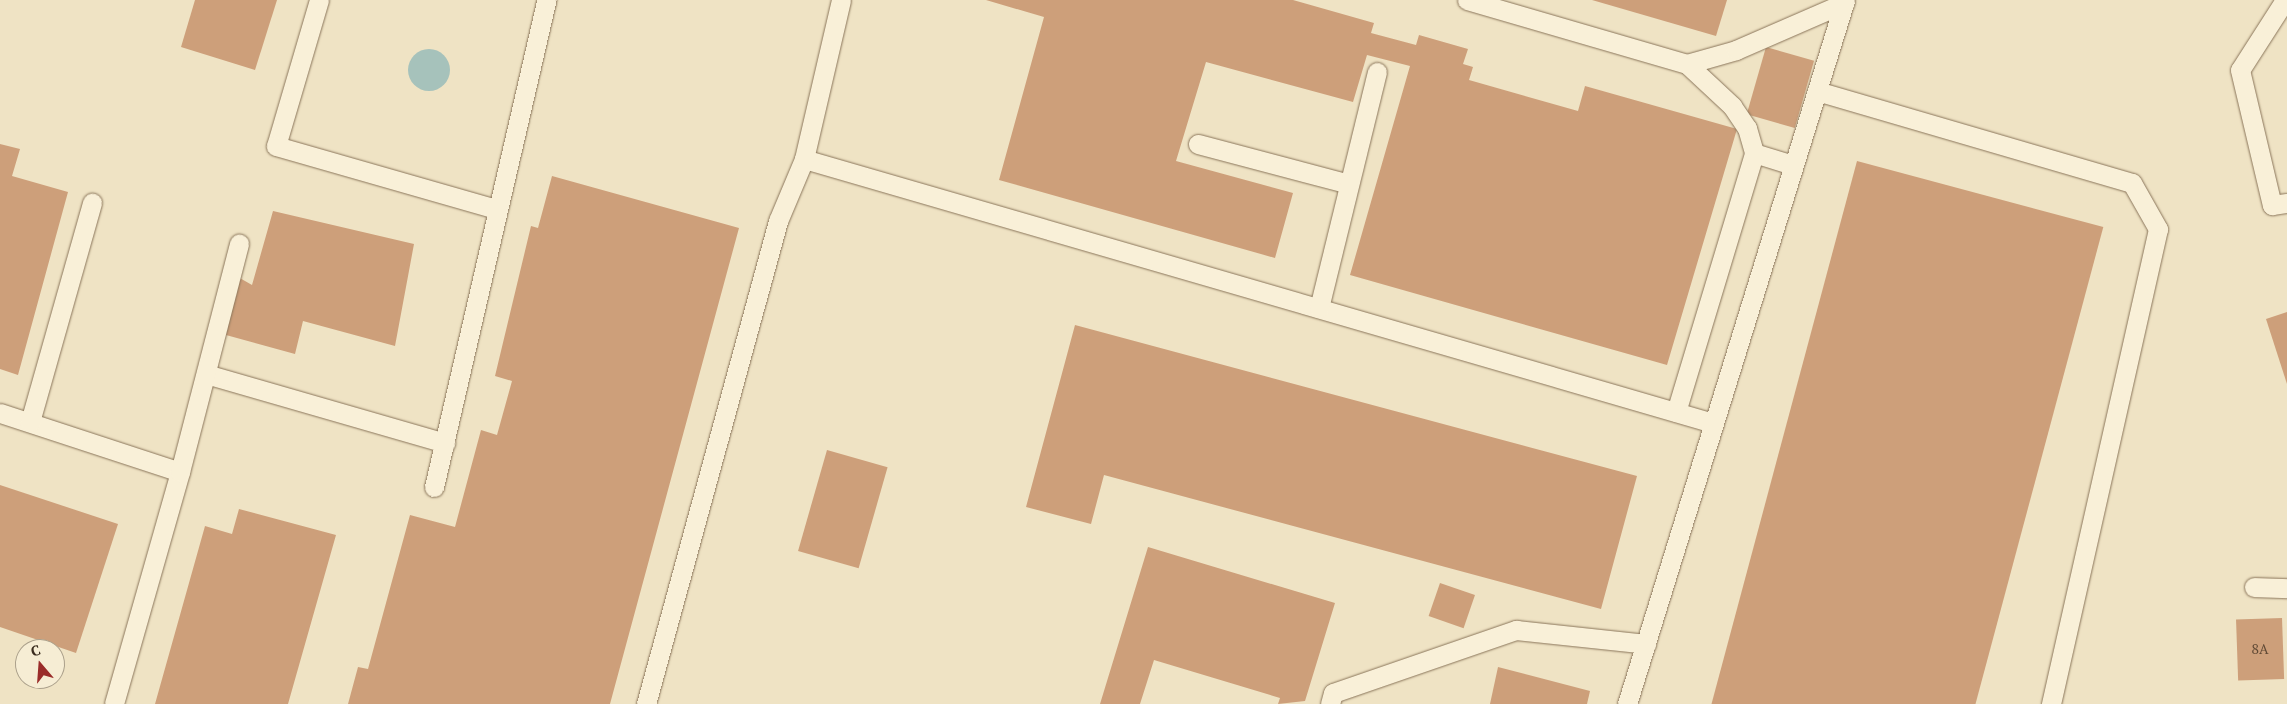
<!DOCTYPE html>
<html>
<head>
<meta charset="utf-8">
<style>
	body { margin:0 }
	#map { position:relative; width:2287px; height:704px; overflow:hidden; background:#efe3c4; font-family:"PT Serif",serif }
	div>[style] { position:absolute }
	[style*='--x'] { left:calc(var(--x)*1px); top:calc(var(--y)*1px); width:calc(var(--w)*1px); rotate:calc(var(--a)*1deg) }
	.water>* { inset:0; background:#a6c2bb }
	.round { border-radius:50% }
	.building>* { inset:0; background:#cd9f7a; transform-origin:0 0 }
	.roads { filter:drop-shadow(0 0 1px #8a755a) drop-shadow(0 0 1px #8a755a) }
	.lane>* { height:19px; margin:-9.5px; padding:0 9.5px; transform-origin:9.5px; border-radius:9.5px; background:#f9f0d8 }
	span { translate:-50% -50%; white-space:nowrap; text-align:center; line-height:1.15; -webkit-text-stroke:5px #f6edd4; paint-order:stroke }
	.number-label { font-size:14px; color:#5f4935 }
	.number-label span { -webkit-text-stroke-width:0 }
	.north { position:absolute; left:15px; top:639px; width:50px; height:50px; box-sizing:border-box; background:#f6edd4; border:1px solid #aba08b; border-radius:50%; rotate:342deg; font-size:14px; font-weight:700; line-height:20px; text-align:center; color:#3a2c1e }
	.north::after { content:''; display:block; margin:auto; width:18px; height:22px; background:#9a2c29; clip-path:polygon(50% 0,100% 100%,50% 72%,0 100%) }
</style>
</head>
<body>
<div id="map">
	<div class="water">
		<i class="round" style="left:408px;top:49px;width:42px;height:42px"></i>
	</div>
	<div class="building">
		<i style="clip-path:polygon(195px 0,277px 0,255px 70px,181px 47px)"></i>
		<i style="clip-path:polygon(986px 0,1293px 0,1374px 23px,1371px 33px,1416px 45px,1419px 35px,1468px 49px,1463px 64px,1473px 67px,1469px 80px,1578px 111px,1585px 86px,1737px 129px,1667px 365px,1350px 275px,1410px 66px,1367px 55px,1353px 102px,1206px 62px,1176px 161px,1293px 193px,1275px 258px,999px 180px,1044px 17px)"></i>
		<i style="clip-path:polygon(1592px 0,1727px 0,1716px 36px)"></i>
		<i style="left:1766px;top:47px;width:50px;height:70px;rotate:16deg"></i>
		<i style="clip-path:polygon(0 144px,20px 149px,12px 176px,68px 192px,18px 375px,0 369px)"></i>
		<i style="left:1857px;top:161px;width:255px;height:563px;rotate:15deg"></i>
		<i style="clip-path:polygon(552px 176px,739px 228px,610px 704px,348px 704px,358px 667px,368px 669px,410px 515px,455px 527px,481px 430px,497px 435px,512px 381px,495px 376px,531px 226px,538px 228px)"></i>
		<i style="clip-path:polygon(273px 211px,414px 244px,395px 346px,303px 321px,295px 354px,226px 335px,238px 277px,252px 285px)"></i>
		<i style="clip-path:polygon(2287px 312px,2287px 384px,2266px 319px)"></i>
		<i style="clip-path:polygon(1075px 325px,1637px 476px,1601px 609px,1104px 475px,1091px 524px,1026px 507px)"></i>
		<i style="left:827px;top:450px;width:63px;height:105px;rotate:16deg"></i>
		<i style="clip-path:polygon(0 485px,118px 524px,76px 653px,0 627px)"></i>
		<i style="clip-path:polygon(239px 509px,336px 535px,288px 704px,155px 704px,205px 526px,232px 534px)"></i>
		<i style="clip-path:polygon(1148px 547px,1335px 603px,1305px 701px,1278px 704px,1280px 698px,1154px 660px,1140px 704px,1100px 704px)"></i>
		<i style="left:1440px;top:583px;width:37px;height:35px;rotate:19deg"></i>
		<i style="left:2282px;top:618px;width:61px;height:46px;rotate:88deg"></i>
		<i style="clip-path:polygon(1498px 667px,1590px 691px,1587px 704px,1490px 704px)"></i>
	</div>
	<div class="roads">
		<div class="lane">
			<i style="--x:319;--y:0;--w:152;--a:106.4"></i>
			<i style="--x:276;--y:146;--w:229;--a:16"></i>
			<i style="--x:1467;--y:0;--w:229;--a:16.2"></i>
			<i style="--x:1687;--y:64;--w:62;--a:43"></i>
			<i style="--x:1732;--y:106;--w:27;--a:56"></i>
			<i style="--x:1747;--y:128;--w:26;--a:74"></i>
			<i style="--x:2285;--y:0;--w:83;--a:122.7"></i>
			<i style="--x:2240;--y:70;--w:139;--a:76.7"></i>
			<i style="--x:2272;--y:205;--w:15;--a:-8"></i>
			<i style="--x:1687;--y:64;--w:51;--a:-15.9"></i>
			<i style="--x:1736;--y:50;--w:118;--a:-23.5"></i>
			<i style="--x:1817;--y:91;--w:328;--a:16.3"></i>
			<i style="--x:2132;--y:183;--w:53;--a:60.5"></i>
			<i style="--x:2158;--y:229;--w:487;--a:102.7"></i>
			<i style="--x:1198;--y:144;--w:156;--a:14.8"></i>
			<i style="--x:804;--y:159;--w:947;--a:16.19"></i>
			<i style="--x:1319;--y:308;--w:243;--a:-76.2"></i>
			<i style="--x:206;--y:374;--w:249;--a:16.1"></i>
			<i style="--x:1676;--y:412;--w:270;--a:-73.2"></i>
			<i style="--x:1754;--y:153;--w:41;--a:17.1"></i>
			<i style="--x:0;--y:413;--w:189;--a:18.1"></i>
			<i style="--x:180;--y:472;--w:241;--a:105.9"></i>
			<i style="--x:30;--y:422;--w:228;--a:-74.2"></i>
			<i style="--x:180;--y:472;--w:236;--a:-75.5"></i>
			<i style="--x:434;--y:487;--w:500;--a:-77"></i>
			<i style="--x:2254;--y:587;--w:33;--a:2"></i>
			<i style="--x:646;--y:704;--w:501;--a:-74.71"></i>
			<i style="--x:778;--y:221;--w:67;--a:-67.2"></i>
			<i style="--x:804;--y:159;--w:163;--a:-76.9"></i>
			<i style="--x:1330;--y:704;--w:11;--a:-75"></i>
			<i style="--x:1333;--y:693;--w:194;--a:-19"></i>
			<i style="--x:1516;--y:630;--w:131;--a:6.1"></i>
			<i style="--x:1627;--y:704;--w:737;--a:-72.79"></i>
		</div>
	</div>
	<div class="number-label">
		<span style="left:2260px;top:649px">8А</span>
	</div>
	<div class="north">С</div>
</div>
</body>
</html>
